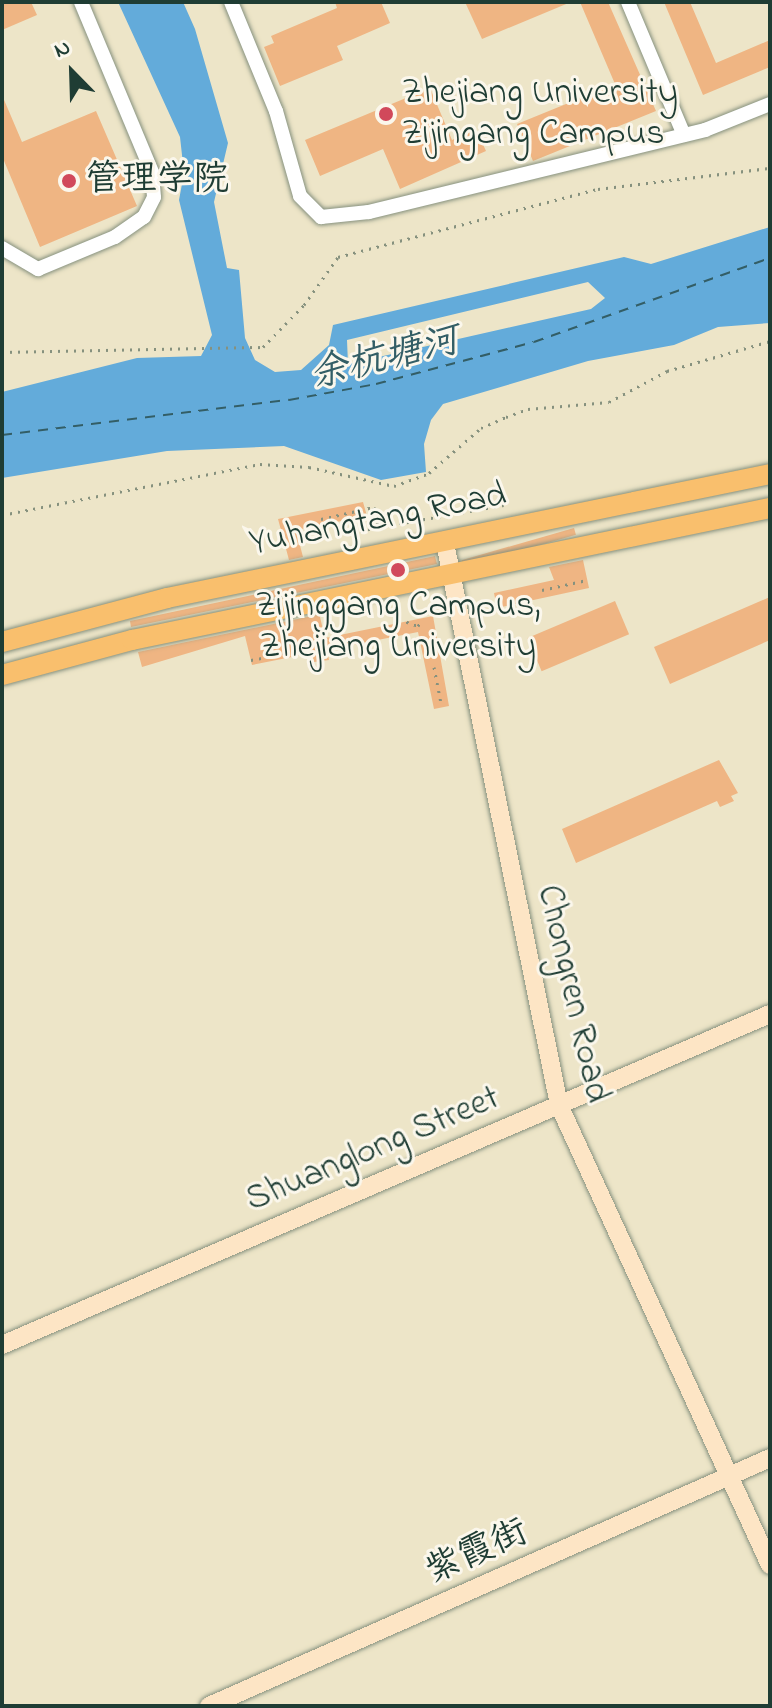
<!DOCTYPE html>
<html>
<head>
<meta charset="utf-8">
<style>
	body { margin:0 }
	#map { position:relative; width:772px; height:1708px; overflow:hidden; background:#ede5c8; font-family:"Indie Flower","LXGW WenKai TC",sans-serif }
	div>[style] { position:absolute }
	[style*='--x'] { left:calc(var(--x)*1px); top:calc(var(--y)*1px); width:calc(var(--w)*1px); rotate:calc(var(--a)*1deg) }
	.water>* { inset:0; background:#63abda }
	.ferry>* { height:2px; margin-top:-1px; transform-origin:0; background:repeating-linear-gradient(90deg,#335e66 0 10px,transparent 0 18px) }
	.building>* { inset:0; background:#efb583; transform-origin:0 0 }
	.path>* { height:3px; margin-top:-1.5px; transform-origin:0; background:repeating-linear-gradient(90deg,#86917e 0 2px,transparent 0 8px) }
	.roads { filter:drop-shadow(0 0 2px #86917e) drop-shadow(0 0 2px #86917e) }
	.street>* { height:14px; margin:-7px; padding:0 7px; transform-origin:7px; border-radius:7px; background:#fff }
	.secondary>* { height:18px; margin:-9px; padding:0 9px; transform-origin:9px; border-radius:9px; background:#fde5c5 }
	.primary>* { height:20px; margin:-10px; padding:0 10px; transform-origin:10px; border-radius:10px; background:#f9bf6d }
	.dots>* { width:22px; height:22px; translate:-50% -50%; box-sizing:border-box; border:4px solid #fbf7ec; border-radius:50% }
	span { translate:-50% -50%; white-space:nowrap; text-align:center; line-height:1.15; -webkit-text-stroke:6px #fbf7ec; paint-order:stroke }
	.poi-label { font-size:36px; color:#1f3d34 }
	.left { translate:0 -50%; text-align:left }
	.street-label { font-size:36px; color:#1f3d34 }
	.water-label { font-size:38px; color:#335e66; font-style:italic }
	.frame { position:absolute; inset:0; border:4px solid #1f3d34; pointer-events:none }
	.north { position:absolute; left:32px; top:32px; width:80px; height:80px; -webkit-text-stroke:6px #fbf7ec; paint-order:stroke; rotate:337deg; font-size:22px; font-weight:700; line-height:32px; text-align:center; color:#1f3d34 }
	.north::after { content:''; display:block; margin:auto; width:28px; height:36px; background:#1f3d34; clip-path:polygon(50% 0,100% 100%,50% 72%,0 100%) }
</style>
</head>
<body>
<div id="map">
	<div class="water">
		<i style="clip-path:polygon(evenodd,118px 2px,183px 2px,195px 29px,228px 143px,214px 202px,227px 268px,239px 270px,245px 338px,255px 360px,275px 372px,301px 370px,329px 345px,333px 325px,624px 257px,651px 264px,770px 227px,770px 323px,718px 327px,674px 345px,588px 361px,443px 404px,431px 420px,424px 444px,426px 472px,381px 480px,284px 446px,167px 451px,2px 478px,2px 392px,137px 358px,201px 356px,212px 335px,179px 200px,184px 173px,180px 137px,118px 2px,588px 282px,605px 298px,591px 309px,348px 364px,347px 340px,588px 282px)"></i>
	</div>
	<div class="ferry">
		<i style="--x:2;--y:435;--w:289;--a:-7"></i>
		<i style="--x:289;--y:400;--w:88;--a:-10.4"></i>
		<i style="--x:376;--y:384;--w:163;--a:-14.9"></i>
		<i style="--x:534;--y:342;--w:251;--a:-19.6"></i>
	</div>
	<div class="building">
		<i style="clip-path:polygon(2px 2px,31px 2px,37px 15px,2px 30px)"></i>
		<i style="clip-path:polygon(335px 2px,381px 2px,390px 23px,337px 46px,343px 60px,280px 86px,264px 47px,274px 43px,271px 36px,337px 8px)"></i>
		<i style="clip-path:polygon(465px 2px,571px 2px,482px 39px)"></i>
		<i style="clip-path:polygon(580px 2px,608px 2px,656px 111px,533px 161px,517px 124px,615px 84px)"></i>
		<i style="clip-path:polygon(664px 2px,690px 2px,716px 63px,770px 40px,770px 67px,703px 95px)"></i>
		<i style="clip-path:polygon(430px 88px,452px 140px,476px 129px,486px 151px,400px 189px,383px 149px,320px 176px,305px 140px)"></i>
		<i style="clip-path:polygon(2px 95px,22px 142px,96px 111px,137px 206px,40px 247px,2px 156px)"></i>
		<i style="clip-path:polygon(363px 502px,367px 516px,296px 530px,303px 557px,289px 560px,278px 519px)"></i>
		<i style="left:574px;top:528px;width:7px;height:117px;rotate:74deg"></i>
		<i style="clip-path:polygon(435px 556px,437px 564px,131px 627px,130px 621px)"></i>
		<i style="clip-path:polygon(583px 560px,589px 588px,497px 608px,494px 593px,554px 580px,549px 567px)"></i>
		<i style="clip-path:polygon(770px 597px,770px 640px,670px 684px,654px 647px)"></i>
		<i style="left:615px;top:601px;width:36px;height:95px;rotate:67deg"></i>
		<i style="clip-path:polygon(365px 605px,320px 617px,325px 638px,433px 616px,449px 706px,434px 709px,418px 632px,327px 650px,329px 660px,314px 662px,312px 653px,252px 665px,245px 636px,142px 667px,138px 652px)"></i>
		<i style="clip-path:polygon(719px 760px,738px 793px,731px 796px,734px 801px,720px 807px,717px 801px,576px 863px,562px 829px)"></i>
	</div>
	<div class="path">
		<i style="--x:2;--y:352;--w:261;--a:-1.1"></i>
		<i style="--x:263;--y:347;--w:59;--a:-45.7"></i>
		<i style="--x:304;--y:305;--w:59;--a:-54.7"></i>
		<i style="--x:338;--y:257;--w:269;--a:-14.7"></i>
		<i style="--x:598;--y:189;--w:173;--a:-7"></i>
		<i style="--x:2;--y:515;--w:263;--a:-11.2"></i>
		<i style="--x:260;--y:464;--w:49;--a:3.5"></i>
		<i style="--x:309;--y:467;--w:87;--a:12.6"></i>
		<i style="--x:394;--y:486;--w:37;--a:-20"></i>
		<i style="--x:429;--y:473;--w:69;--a:-40.9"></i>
		<i style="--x:481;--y:428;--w:27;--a:-24"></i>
		<i style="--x:506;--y:417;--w:23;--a:-20"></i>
		<i style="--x:528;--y:409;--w:81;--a:-4.9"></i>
		<i style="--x:609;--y:402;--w:66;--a:-28.1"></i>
		<i style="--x:667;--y:371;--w:107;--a:-16.2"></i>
		<i style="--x:321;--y:519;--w:54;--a:-12.8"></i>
		<i style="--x:374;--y:507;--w:22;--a:77"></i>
		<i style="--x:352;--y:532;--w:154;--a:-10.1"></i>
		<i style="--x:542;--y:590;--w:46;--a:-12.5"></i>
		<i style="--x:398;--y:614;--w:5;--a:79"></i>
		<i style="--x:399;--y:619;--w:20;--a:20"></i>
		<i style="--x:418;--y:626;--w:7;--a:-56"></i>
		<i style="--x:251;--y:660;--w:32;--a:-11"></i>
		<i style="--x:434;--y:667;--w:38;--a:79"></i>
	</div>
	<div class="roads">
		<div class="street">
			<i style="--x:231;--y:2;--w:118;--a:67.6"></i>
			<i style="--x:276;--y:111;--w:88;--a:74.2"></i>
			<i style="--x:300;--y:196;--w:30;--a:45"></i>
			<i style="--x:321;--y:217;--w:48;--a:-5.9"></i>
			<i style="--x:369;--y:212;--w:346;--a:-13.7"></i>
			<i style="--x:705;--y:130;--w:70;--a:-21.8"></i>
			<i style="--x:628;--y:2;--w:144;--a:67.2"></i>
			<i style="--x:2;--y:248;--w:42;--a:30.3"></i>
			<i style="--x:38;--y:269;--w:83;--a:-22.6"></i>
			<i style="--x:115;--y:237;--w:35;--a:-35"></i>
			<i style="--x:144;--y:217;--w:22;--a:-63"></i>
			<i style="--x:154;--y:197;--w:25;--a:-95"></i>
			<i style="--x:152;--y:172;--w:184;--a:-112.7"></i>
		</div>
		<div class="secondary">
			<i style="--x:445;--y:543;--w:573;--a:78.53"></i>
			<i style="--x:559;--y:1105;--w:506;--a:65.36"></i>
			<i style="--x:2;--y:1345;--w:836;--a:-23.32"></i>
			<i style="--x:209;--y:1706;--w:613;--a:-23.85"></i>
		</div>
		<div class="primary">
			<i style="--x:2;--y:642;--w:171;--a:-14.9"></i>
			<i style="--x:167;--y:598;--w:616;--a:-11.62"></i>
			<i style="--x:2;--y:675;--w:135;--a:-15.1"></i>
			<i style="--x:132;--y:640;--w:652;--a:-11.69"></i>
		</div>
	</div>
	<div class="dots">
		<i style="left:386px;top:114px;background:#d1495b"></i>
		<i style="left:69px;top:181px;background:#d1495b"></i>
		<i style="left:398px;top:570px;background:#d1495b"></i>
	</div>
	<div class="poi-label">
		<span class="left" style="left:402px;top:114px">Zhejiang University<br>Zijingang Campus</span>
		<span class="left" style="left:85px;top:181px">管理学院</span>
		<span style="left:398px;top:627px">Zijinggang Campus,<br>Zhejiang University</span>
	</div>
	<div class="street-label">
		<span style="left:378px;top:520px;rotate:-11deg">Yuhangtang Road</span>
		<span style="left:572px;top:994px;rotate:77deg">Chongren Road</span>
		<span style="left:373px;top:1150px;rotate:-23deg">Shuanglong Street</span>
		<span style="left:477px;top:1553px;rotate:-24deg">紫霞街</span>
	</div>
	<div class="water-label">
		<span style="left:385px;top:360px;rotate:-14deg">余杭塘河</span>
	</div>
	<div class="frame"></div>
	<div class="north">N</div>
</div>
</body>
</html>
